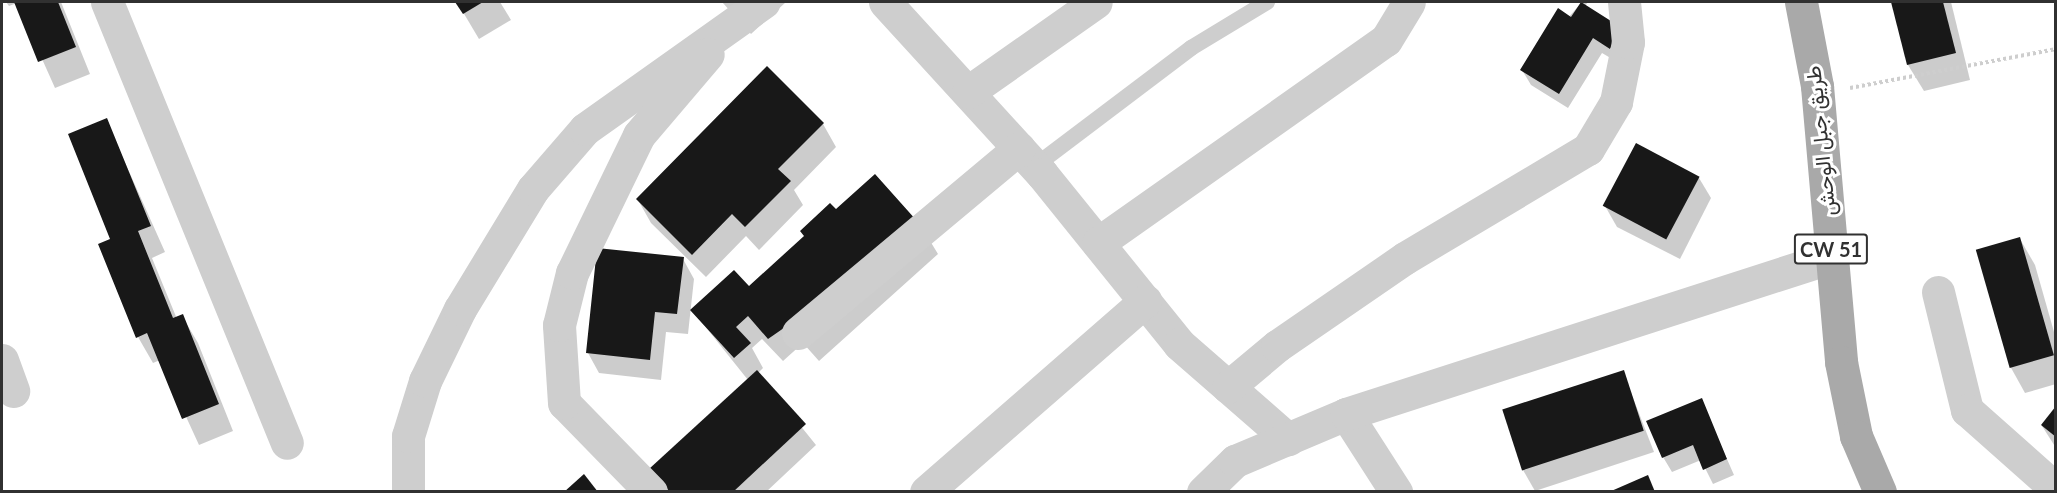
<!DOCTYPE html>
<html>
<head>
<meta charset="utf-8">
<style>
	body { margin:0 }
	#map { position:relative; width:2057px; height:493px; overflow:hidden; background:#fff; font-family:Lato,Vazirmatn,sans-serif }
	div>[style] { position:absolute }
	[style*='--x'] { left:calc(var(--x)*1px); top:calc(var(--y)*1px); width:calc(var(--w)*1px); rotate:calc(var(--a)*1deg) }
	.shadow>* { inset:0; background:#0003 }
	.building>* { inset:0; background:#181818; transform-origin:0 0 }
	.path>* { height:4px; margin-top:-2px; transform-origin:0; background:repeating-linear-gradient(90deg,#cecece 0 3px,transparent 0 6px) }
	.lane>* { height:16px; margin:-8px; padding:0 8px; transform-origin:8px; border-radius:8px; background:#cecece }
	.street>* { height:33px; margin:-16.5px; padding:0 16.5px; transform-origin:16.5px; border-radius:16.5px; background:#cecece }
	.primary>* { height:33px; margin:-16.5px; padding:0 16.5px; transform-origin:16.5px; border-radius:16.5px; background:#a9a9a9 }
	span { translate:-50% -50%; white-space:nowrap; text-align:center; line-height:1.15; -webkit-text-stroke:6px #fff; paint-order:stroke }
	.shield-label span { padding:2px 4px; background:#fff; border:2px solid; border-radius:4px; -webkit-text-stroke-width:0 }
	.shield-label { font-size:20px; color:#313131; font-weight:700 }
	.street-label { font-size:21px; color:#313131 }
	.frame { position:absolute; inset:0; border:3px solid #313131; pointer-events:none }
</style>
</head>
<body>
<div id="map">
	<div class="shadow">
		<i style="clip-path:polygon(6px 2px,61px 2px,90px 74px,55px 88px,17px 3px,9px 6px)"></i>
		<i style="clip-path:polygon(457px 2px,500px 2px,511px 20px,479px 39px)"></i>
		<i style="clip-path:polygon(722px 2px,786px 2px,751px 34px)"></i>
		<i style="clip-path:polygon(1582px 2px,1588px 2px,1585px 6px,1619px 63px,1602px 53px,1568px 108px,1531px 85px,1522px 70px)"></i>
		<i style="clip-path:polygon(1893px 2px,1951px 2px,1970px 80px,1924px 91px,1908px 65px)"></i>
		<i style="clip-path:polygon(106px 120px,165px 252px,152px 258px,177px 319px,182px 316px,198px 343px,233px 431px,199px 445px,160px 360px,153px 363px,138px 337px,112px 240px)"></i>
		<i style="clip-path:polygon(823px 124px,836px 147px,794px 190px,803px 205px,759px 250px,746px 236px,706px 277px,651px 223px,638px 200px)"></i>
		<i style="clip-path:polygon(1699px 178px,1711px 198px,1680px 259px,1617px 227px,1605px 206px)"></i>
		<i style="clip-path:polygon(836px 211px,924px 231px,938px 254px,819px 361px,803px 343px,783px 361px,762px 339px,752px 348px,763px 368px,758px 373px,816px 445px,766px 492px,665px 492px,748px 380px,692px 310px,748px 288px)"></i>
		<i style="clip-path:polygon(2020px 239px,2035px 265px,2056px 339px,2056px 384px,2025px 393px,2010px 366px)"></i>
		<i style="clip-path:polygon(683px 259px,694px 279px,688px 334px,666px 332px,661px 380px,599px 373px,588px 353px)"></i>
		<i style="clip-path:polygon(1623px 372px,1654px 452px,1535px 491px,1523px 470px)"></i>
		<i style="clip-path:polygon(1701px 400px,1734px 475px,1713px 484px,1701px 460px,1672px 472px,1663px 457px)"></i>
		<i style="clip-path:polygon(2056px 409px,2056px 448px,2042px 426px)"></i>
	</div>
	<div class="building">
		<i style="clip-path:polygon(14px 2px,58px 2px,76px 47px,38px 62px)"></i>
		<i style="clip-path:polygon(455px 2px,483px 2px,463px 14px)"></i>
		<i style="clip-path:polygon(1581px 2px,1622px 28px,1610px 49px,1593px 38px,1559px 94px,1520px 70px,1558px 8px,1571px 17px)"></i>
		<i style="clip-path:polygon(1891px 2px,1943px 2px,1956px 53px,1907px 65px)"></i>
		<i style="clip-path:polygon(767px 66px,824px 123px,778px 169px,791px 181px,745px 227px,732px 214px,692px 255px,636px 199px)"></i>
		<i style="clip-path:polygon(107px 118px,151px 226px,138px 231px,173px 318px,183px 314px,219px 404px,182px 419px,147px 333px,136px 338px,98px 244px,110px 239px,68px 134px)"></i>
		<i style="left:1636px;top:143px;width:72px;height:71px;rotate:28deg"></i>
		<i style="clip-path:polygon(875px 174px,925px 230px,768px 339px,748px 316px,736px 327px,751px 343px,734px 358px,690px 310px,734px 270px,749px 286px,804px 236px,800px 231px,830px 203px,836px 209px)"></i>
		<i style="left:2020px;top:237px;width:123px;height:46px;rotate:74deg"></i>
		<i style="clip-path:polygon(597px 248px,684px 257px,677px 314px,655px 312px,650px 360px,586px 353px)"></i>
		<i style="clip-path:polygon(757px 370px,806px 424px,733px 492px,670px 492px,649px 469px)"></i>
		<i style="left:1624px;top:370px;width:64px;height:128px;rotate:72deg"></i>
		<i style="clip-path:polygon(1702px 398px,1727px 459px,1703px 470px,1693px 445px,1662px 458px,1646px 421px)"></i>
		<i style="clip-path:polygon(2056px 406px,2056px 437px,2041px 425px)"></i>
		<i style="clip-path:polygon(584px 474px,598px 492px,564px 492px)"></i>
		<i style="clip-path:polygon(1648px 475px,1655px 492px,1609px 492px)"></i>
	</div>
	<div class="path">
		<i style="--x:1850;--y:88;--w:210;--a:-10.7"></i>
	</div>
	<div class="lane">
		<i style="--x:1035;--y:166;--w:196;--a:-37.1"></i>
		<i style="--x:1191;--y:48;--w:89;--a:-31.2"></i>
	</div>
	<div class="street">
		<i style="--x:107;--y:2;--w:476;--a:67.8"></i>
		<i style="--x:885;--y:2;--w:233;--a:47.6"></i>
		<i style="--x:1042;--y:174;--w:218;--a:51.1"></i>
		<i style="--x:1179;--y:344;--w:145;--a:41.1"></i>
		<i style="--x:968;--y:92;--w:156;--a:-35.1"></i>
		<i style="--x:1098;--y:243;--w:352;--a:-35.2"></i>
		<i style="--x:1386;--y:40;--w:44;--a:-58.8"></i>
		<i style="--x:1938;--y:292;--w:122;--a:76.2"></i>
		<i style="--x:1967;--y:410;--w:119;--a:41.6"></i>
		<i style="--x:798;--y:333;--w:288;--a:-39.9"></i>
		<i style="--x:2;--y:360;--w:33;--a:70"></i>
		<i style="--x:1228;--y:387;--w:64;--a:-39.9"></i>
		<i style="--x:1277;--y:346;--w:155;--a:-34.5"></i>
		<i style="--x:1405;--y:258;--w:213;--a:-30.8"></i>
		<i style="--x:1588;--y:149;--w:55;--a:-59.2"></i>
		<i style="--x:1616;--y:102;--w:61;--a:-78.7"></i>
		<i style="--x:1628;--y:42;--w:40;--a:-95.7"></i>
		<i style="--x:1346;--y:414;--w:93;--a:57.3"></i>
		<i style="--x:408;--y:492;--w:56;--a:-90"></i>
		<i style="--x:408;--y:436;--w:58;--a:-72.8"></i>
		<i style="--x:425;--y:381;--w:80;--a:-64.1"></i>
		<i style="--x:460;--y:309;--w:140;--a:-58.7"></i>
		<i style="--x:533;--y:189;--w:79;--a:-49.1"></i>
		<i style="--x:585;--y:129;--w:219;--a:-35.4"></i>
		<i style="--x:651;--y:492;--w:124;--a:-134.3"></i>
		<i style="--x:564;--y:403;--w:78;--a:-93.7"></i>
		<i style="--x:559;--y:325;--w:54;--a:-76"></i>
		<i style="--x:572;--y:273;--w:153;--a:-64.1"></i>
		<i style="--x:639;--y:135;--w:106;--a:-49.6"></i>
		<i style="--x:926;--y:492;--w:291;--a:-41.1"></i>
		<i style="--x:1203;--y:492;--w:45;--a:-44.1"></i>
		<i style="--x:1235;--y:461;--w:121;--a:-22.9"></i>
		<i style="--x:1346;--y:414;--w:511;--a:-17.9"></i>
	</div>
	<div class="primary">
		<i style="--x:1801;--y:2;--w:86;--a:79.2"></i>
		<i style="--x:1817;--y:86;--w:277;--a:85"></i>
		<i style="--x:1841;--y:362;--w:76;--a:78.5"></i>
		<i style="--x:1856;--y:436;--w:61;--a:66.8"></i>
	</div>
	<div class="shield-label">
		<span style="left:1831px;top:249px">CW 51</span>
	</div>
	<div class="street-label">
		<span style="left:1820px;top:141px;rotate:-96deg">طريق جبل الوحش</span>
	</div>
	<div class="frame"></div>
</div>
</body>
</html>
